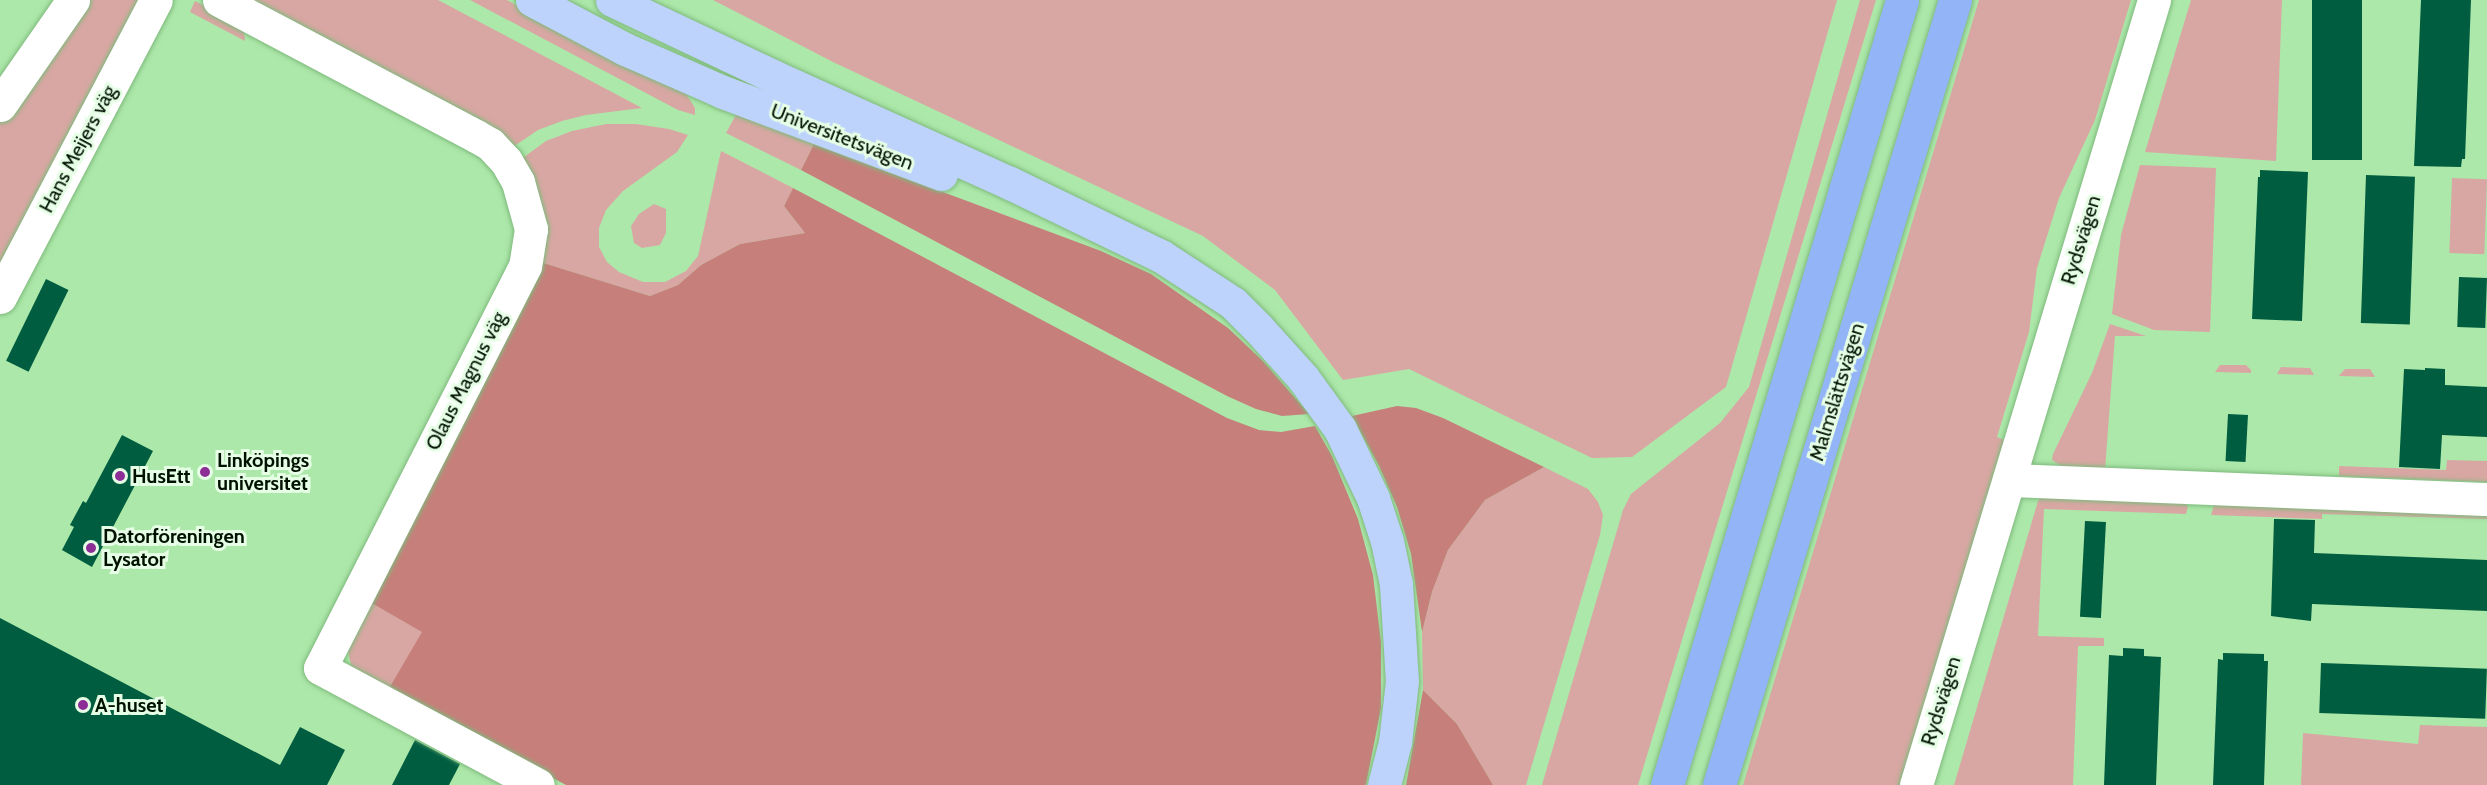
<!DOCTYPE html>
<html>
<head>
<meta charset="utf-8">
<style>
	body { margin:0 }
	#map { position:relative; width:2487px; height:785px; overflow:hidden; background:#ace8a9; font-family:Cabin,sans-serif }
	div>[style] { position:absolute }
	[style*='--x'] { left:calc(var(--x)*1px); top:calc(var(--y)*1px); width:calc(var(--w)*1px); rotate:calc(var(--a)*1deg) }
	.green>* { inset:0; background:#d9a7a3; transform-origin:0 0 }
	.forest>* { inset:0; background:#c77f7b }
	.building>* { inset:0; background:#015d40; transform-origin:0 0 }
	.roads { filter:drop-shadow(0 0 2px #7fb97d) drop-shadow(0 0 2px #7fb97d) }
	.minor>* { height:33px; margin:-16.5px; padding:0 16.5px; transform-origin:16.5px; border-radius:16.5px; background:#fff }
	.major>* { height:33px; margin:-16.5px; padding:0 16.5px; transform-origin:16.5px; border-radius:16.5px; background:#bed3fb }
	.highway>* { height:33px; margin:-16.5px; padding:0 16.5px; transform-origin:16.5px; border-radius:16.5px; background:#93b5f8 }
	.dots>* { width:16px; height:16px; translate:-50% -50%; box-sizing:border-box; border:3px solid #e6fee5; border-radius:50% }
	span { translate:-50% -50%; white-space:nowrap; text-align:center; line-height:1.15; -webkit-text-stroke:6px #e6fee5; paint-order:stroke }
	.street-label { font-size:20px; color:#010 }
	.poi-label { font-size:20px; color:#010; font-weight:700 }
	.left { translate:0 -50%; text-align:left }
</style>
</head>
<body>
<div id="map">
	<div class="green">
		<i style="clip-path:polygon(84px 0,140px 0,0 271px,0 119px)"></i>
		<i style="clip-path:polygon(246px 0,438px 0,642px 108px,586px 115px,562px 121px,538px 130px,510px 149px)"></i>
		<i style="clip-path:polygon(470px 0,507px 0,562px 32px,682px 87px,695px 108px,695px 115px,678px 110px)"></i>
		<i style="clip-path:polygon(713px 0,1837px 0,1726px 387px,1632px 457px,1592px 458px,1409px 369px,1343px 380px,1275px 290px,1203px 236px,833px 62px)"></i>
		<i style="clip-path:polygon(1860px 0,1876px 0,1638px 785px,1542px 785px,1623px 510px,1631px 494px,1720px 423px,1749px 387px)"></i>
		<i style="clip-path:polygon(1979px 0,2131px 0,2095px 120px,2059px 198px,2037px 268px,2029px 332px,1997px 437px,2004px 440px,1901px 785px,1743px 785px)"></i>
		<i style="clip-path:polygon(2191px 0,2282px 0,2276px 161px,2145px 152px)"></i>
		<i style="clip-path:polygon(195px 1px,239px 24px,244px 31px,245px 41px,190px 12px)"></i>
		<i style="clip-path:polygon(738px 111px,814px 144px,801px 170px,726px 133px)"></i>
		<i style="clip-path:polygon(606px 124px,636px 124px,669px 129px,688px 135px,677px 152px,623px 191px,606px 210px,599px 228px,599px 247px,607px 262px,619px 272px,643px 282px,665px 282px,686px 271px,698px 256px,721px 151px,793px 188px,784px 206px,805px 233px,740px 244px,701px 265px,678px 285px,650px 296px,537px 261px,520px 160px,546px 141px,572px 131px)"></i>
		<i style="clip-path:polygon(2140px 165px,2216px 168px,2210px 332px,2154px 330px,2112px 314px,2121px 235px)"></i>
		<i style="left:2452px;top:178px;width:35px;height:75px;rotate:2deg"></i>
		<i style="clip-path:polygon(654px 204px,666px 209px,666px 233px,660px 245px,642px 248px,634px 243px,631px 226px,639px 214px)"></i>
		<i style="clip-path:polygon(2110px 324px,2146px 336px,2115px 336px,2105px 470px,2064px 468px,2052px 460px,2053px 454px,2092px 373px)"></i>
		<i style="clip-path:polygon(2220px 365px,2246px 365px,2251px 370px,2251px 373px,2215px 372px)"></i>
		<i style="clip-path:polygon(2281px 367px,2310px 368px,2314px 375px,2277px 374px)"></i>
		<i style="clip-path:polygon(2345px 369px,2370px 369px,2375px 377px,2339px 376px)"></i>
		<i style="clip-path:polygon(2447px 460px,2487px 461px,2487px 482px,2339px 476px,2339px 466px,2446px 470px)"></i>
		<i style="clip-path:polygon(1544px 467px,1588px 489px,1598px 502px,1603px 515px,1600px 535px,1526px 785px,1493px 785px,1457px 724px,1423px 690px,1422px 632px,1432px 592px,1448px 550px,1485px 500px)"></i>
		<i style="clip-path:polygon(2043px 494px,2185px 503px,2188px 507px,2186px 514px,2044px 509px,2038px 636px,2104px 638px,2104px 646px,2078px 646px,2073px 785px,1954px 785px,2038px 501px)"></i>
		<i style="clip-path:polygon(2215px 502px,2487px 511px,2487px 519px,2322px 514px,2322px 519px,2211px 515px)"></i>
		<i style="clip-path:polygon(368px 601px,423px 632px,388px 690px,360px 677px,351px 665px,348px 651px,350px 637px)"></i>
		<i style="clip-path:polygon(2420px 725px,2487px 727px,2487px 785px,2301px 785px,2303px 733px,2418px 744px)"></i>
	</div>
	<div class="forest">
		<i style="clip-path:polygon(814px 144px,1101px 251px,1151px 274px,1228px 328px,1263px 361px,1309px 414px,1282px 416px,1256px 409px,1227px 396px,801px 170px)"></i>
		<i style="clip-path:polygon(793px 188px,1227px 418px,1259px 430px,1281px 432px,1315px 426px,1332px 456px,1358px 519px,1373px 575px,1381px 642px,1381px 708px,1366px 785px,566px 785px,388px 690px,422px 632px,368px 601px,537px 261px,650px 296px,678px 285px,701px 265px,740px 244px,805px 233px,784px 206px)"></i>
		<i style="clip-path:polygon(1397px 406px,1416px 408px,1443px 418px,1544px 467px,1485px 500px,1448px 550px,1432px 592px,1422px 632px,1411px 554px,1397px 507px,1379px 466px,1352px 416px)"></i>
		<i style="clip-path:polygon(1423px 690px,1457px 724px,1493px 785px,1406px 785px)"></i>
	</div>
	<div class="building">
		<i style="left:2312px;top:0;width:50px;height:160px"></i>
		<i style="clip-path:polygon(2421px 0,2471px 0,2465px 159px,2462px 159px,2461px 167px,2414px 166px)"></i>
		<i style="clip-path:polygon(2260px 170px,2308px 172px,2302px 321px,2252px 319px,2258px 177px,2260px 177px)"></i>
		<i style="left:2366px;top:175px;width:49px;height:148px;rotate:2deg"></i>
		<i style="left:2459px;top:277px;width:28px;height:50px;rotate:2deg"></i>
		<i style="left:46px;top:279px;width:25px;height:91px;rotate:26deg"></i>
		<i style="clip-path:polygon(2425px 368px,2445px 369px,2445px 385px,2487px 387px,2487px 437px,2442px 435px,2440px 469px,2399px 467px,2404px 369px,2425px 370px)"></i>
		<i style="left:2228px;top:414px;width:20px;height:47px;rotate:3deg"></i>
		<i style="clip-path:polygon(122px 435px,153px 451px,92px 567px,62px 550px,74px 527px,70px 525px,83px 501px,86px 503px)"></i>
		<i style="clip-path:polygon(2274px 519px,2315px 520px,2314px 553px,2487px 560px,2487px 611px,2312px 604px,2311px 621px,2271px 616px)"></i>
		<i style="left:2085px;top:521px;width:21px;height:96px;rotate:3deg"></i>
		<i style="clip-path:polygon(0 618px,280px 765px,300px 727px,345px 750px,327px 785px,0 785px)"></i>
		<i style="clip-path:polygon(2123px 648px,2144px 649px,2144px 656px,2161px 657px,2156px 785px,2104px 785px,2109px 655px,2123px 656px)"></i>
		<i style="clip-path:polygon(2223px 653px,2264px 654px,2264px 661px,2268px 661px,2264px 785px,2213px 785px,2218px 659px,2223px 660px)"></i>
		<i style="left:2321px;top:663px;width:166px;height:50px;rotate:2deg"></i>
		<i style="clip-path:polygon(415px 740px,460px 764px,449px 785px,392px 785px)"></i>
	</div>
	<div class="roads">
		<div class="minor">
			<i style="--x:219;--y:0;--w:291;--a:27.9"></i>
			<i style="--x:476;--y:136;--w:16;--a:30"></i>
			<i style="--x:490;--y:144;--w:23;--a:47"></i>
			<i style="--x:506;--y:161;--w:24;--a:60"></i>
			<i style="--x:518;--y:182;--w:49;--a:74.5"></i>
			<i style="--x:531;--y:229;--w:37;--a:99"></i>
			<i style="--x:525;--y:266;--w:451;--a:117"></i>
			<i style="--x:320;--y:668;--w:247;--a:28.2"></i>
			<i style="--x:0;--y:105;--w:128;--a:-55.2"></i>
			<i style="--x:0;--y:297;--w:335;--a:-62.3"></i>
			<i style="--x:2009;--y:480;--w:478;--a:2.3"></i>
			<i style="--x:1916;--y:785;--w:820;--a:-73.13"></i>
		</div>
		<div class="major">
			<i style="--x:532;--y:0;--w:105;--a:27.8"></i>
			<i style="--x:625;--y:49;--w:107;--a:23.7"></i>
			<i style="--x:723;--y:92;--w:233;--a:20.6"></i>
			<i style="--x:612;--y:0;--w:180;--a:25.3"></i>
			<i style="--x:775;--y:77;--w:258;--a:24.3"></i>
			<i style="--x:1010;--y:183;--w:168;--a:25.8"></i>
			<i style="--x:1161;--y:256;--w:86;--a:33.1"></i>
			<i style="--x:1233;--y:303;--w:35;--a:45"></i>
			<i style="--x:1258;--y:328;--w:67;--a:48"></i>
			<i style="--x:1303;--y:378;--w:63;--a:54"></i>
			<i style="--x:1340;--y:429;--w:76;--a:64.4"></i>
			<i style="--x:1373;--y:498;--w:45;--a:72"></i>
			<i style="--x:1387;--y:541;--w:44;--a:78.2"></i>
			<i style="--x:1396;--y:584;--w:97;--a:86.5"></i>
			<i style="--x:1402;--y:681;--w:61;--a:96.5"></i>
			<i style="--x:1395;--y:742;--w:44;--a:104.3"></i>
		</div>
		<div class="highway">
			<i style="--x:1667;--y:785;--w:819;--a:-73.33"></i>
			<i style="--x:1719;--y:785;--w:820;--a:-73.27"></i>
		</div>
	</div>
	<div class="dots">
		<i style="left:205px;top:472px;background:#8d2e97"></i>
		<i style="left:120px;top:476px;background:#8d2e97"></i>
		<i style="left:91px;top:548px;background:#8d2e97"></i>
		<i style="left:83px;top:705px;background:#8d2e97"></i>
	</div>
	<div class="street-label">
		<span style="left:842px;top:137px;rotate:21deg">Universitetsvägen</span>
		<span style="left:78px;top:149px;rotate:-62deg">Hans Meijers väg</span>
		<span style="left:2081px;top:240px;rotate:-73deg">Rydsvägen</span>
		<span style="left:466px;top:381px;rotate:-63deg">Olaus Magnus väg</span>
		<span style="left:1837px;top:392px;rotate:-73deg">Malmslättsvägen</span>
		<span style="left:1941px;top:701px;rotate:-73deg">Rydsvägen</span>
	</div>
	<div class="poi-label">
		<span class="left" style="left:217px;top:472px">Linköpings<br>universitet</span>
		<span class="left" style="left:132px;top:476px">HusEtt</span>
		<span class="left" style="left:103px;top:548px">Datorföreningen<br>Lysator</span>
		<span class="left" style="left:95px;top:705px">A-huset</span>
	</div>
</div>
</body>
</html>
